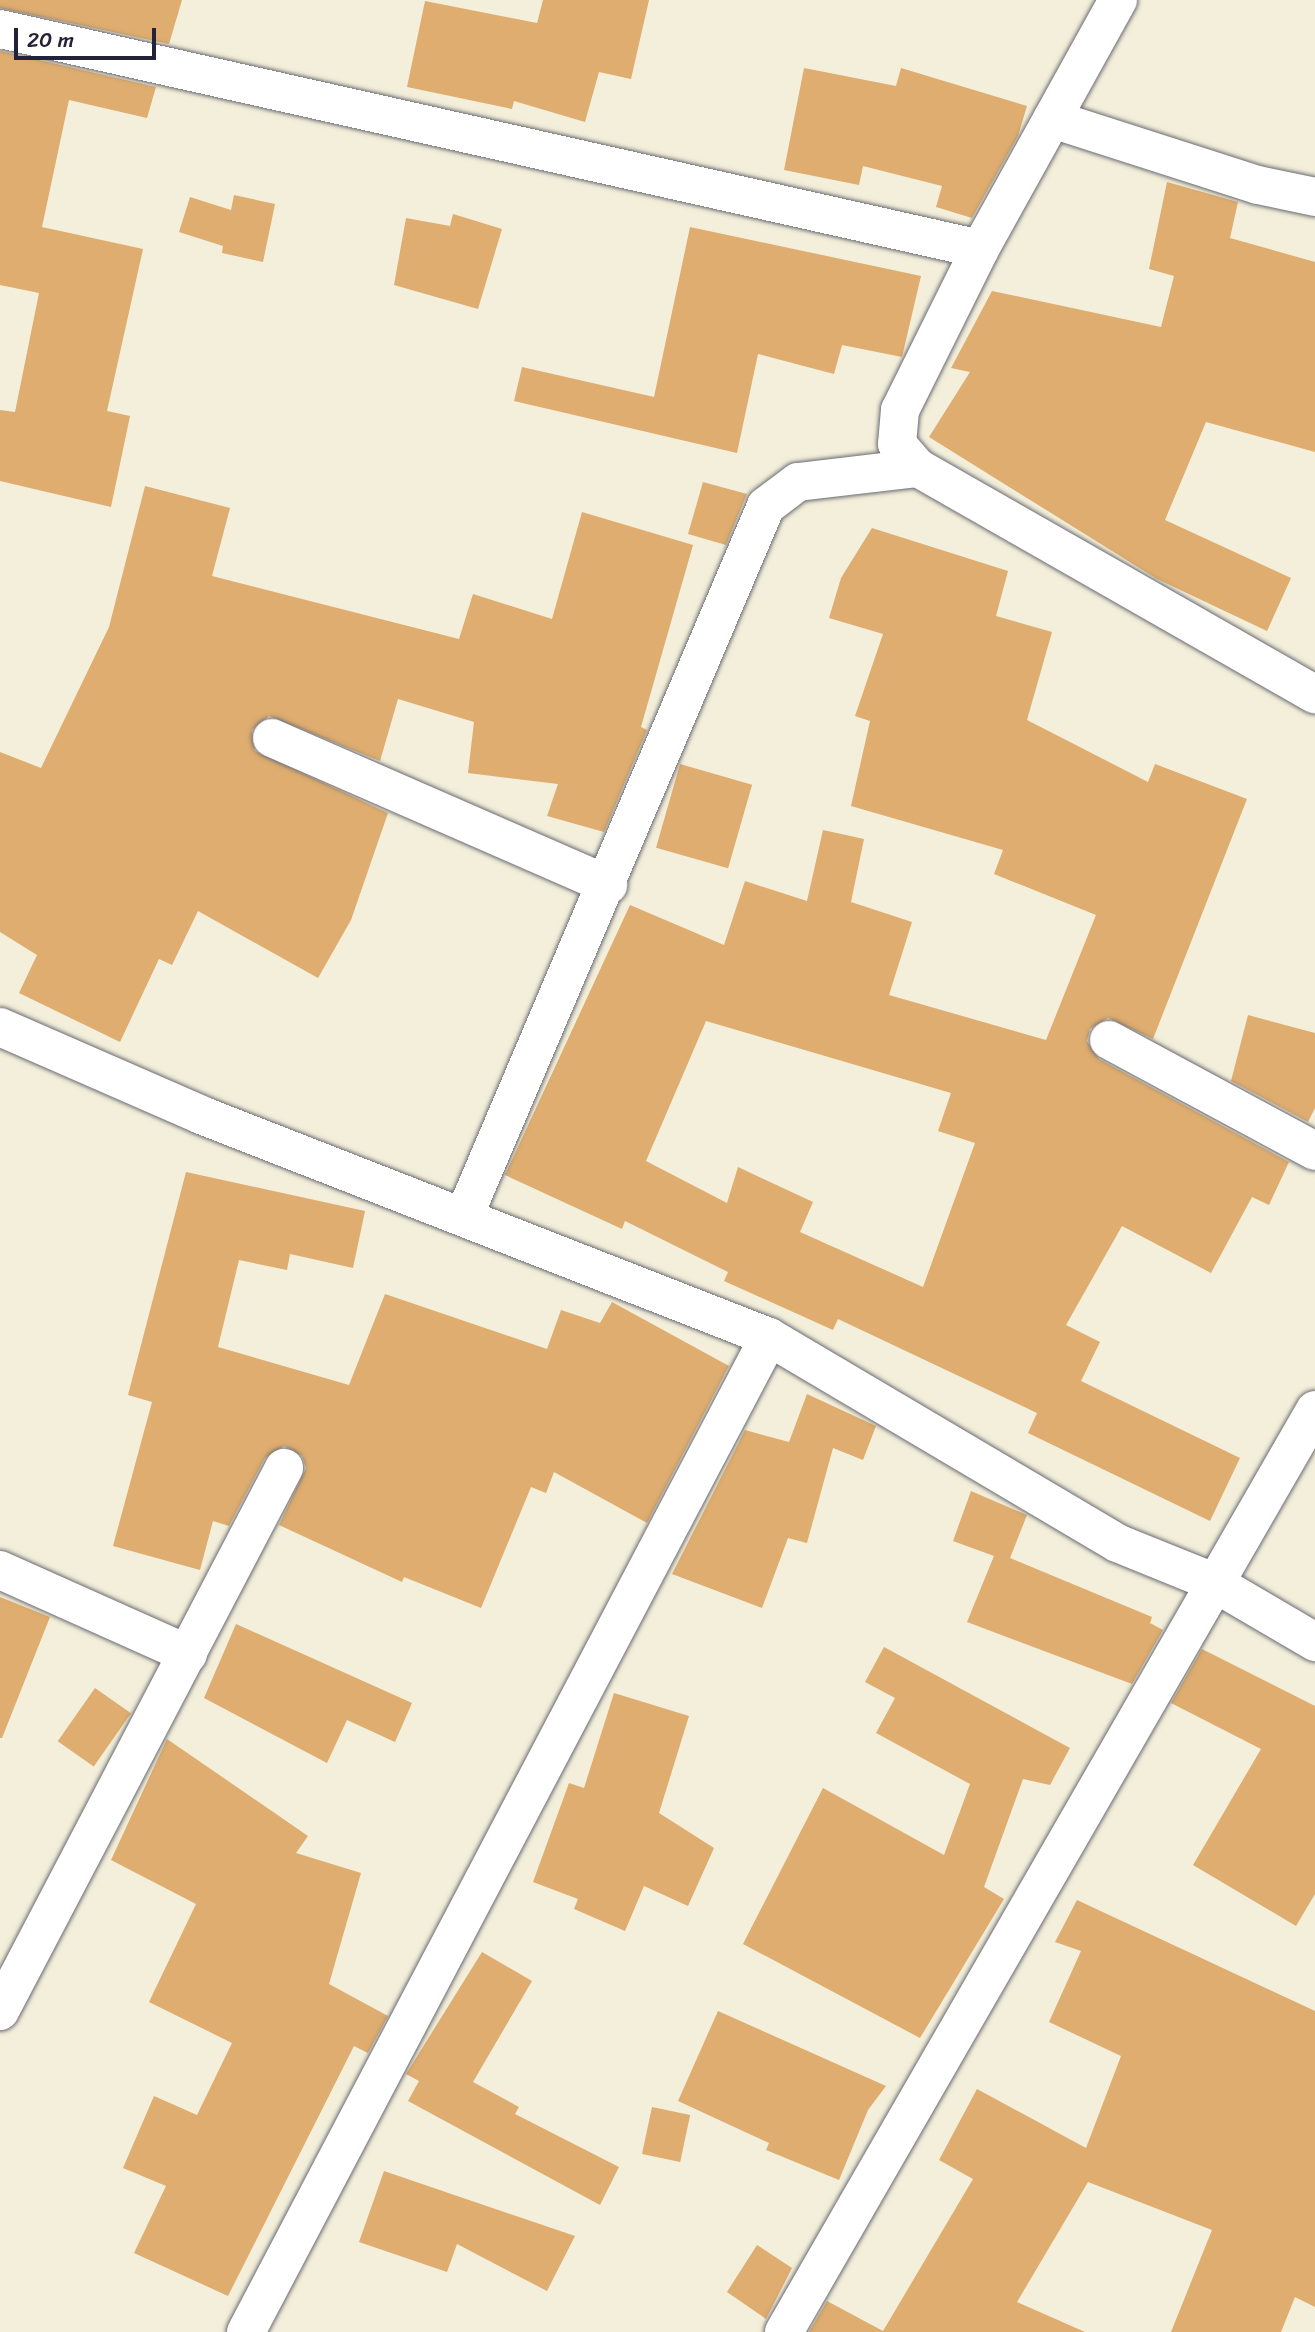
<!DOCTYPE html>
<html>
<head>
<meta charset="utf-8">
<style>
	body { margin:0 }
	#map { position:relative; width:1315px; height:2332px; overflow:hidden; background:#f3efda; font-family:Sriracha,sans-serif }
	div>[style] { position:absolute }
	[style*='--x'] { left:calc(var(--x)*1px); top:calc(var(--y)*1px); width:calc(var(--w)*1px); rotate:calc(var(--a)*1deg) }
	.building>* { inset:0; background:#dead6f; transform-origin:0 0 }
	.roads { filter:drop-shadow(0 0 2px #6b6a73) drop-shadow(0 0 2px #6b6a73) }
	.street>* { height:38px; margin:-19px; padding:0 19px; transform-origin:19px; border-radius:19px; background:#fff }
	span { translate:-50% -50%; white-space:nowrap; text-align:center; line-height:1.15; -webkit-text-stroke:6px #fdfcf7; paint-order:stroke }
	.scale { position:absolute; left:14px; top:28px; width:142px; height:32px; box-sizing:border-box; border:4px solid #22223b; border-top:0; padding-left:9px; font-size:21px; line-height:24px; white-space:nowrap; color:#22223b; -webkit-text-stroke:5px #fdfcf7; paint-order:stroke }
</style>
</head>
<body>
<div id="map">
	<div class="building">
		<i style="clip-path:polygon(0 0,182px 0,169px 44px,0 8px)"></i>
		<i style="clip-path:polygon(543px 0,649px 0,631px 79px,599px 72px,585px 122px,514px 101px,512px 109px,407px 87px,425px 1px,537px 23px)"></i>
		<i style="clip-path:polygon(0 51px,156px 87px,147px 118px,69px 100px,42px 227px,143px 249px,107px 411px,130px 416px,111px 507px,0 481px,0 410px,15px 412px,39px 293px,0 285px)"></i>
		<i style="clip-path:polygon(804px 68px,896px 86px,901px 68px,1027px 106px,1018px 136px,972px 218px,936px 207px,942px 186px,863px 166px,859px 185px,784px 170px)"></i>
		<i style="clip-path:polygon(1167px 182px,1238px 202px,1230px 238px,1315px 262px,1315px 452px,1206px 422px,1165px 520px,1291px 578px,1267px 631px,1157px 579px,929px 437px,970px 372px,951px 368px,992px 291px,1161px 327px,1174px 276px,1149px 269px)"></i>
		<i style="clip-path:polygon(234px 195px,275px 204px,263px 262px,222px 253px,223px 246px,179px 232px,190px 197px,231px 210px)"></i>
		<i style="clip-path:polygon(453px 214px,502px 229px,478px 309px,394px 285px,406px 218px,450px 226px)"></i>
		<i style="clip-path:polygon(690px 227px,921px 276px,902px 357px,842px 345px,834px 374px,758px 354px,737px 453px,514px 401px,522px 367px,654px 397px)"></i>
		<i style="clip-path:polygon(703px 482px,747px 494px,726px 545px,688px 534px)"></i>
		<i style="clip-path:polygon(145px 486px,230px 508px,212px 576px,459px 639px,473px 594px,552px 619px,582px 512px,693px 545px,641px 727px,647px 730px,604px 832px,547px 816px,558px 784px,468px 773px,474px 722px,398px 699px,380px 761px,269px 716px,252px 730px,255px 751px,388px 813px,351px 920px,318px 978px,198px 911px,172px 965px,159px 959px,120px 1042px,19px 993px,37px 955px,0 932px,0 752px,41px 768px,109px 627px)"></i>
		<i style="clip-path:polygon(evenodd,872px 528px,1008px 571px,996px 616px,1052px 632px,1027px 720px,1148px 782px,1155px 764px,1247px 799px,1153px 1039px,1108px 1018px,1090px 1029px,1087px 1041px,1099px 1059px,1289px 1162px,1269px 1205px,1252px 1197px,1211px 1273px,1122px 1226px,1066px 1325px,1100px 1342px,1081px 1381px,1240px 1458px,1210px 1521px,1028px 1433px,1037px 1413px,838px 1319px,833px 1330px,724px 1281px,728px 1272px,625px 1221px,622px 1229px,505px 1175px,630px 905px,724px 945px,745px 881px,807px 901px,823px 830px,864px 839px,851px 902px,912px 922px,889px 995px,1046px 1040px,1096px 915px,994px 874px,1003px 850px,851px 806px,870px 721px,855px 716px,883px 634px,829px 618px,841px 578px,872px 528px,706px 1021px,951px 1093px,938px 1131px,975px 1143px,923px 1287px,800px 1232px,813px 1202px,738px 1167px,727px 1203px,646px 1161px,706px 1021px)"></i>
		<i style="left:680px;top:764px;width:75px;height:87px;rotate:16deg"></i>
		<i style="clip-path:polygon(1248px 1015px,1315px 1033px,1315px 1108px,1308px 1122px,1231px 1081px)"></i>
		<i style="clip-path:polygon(186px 1172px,365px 1211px,353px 1268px,290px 1254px,287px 1270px,239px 1260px,218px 1347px,349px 1385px,385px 1294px,547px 1349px,561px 1310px,600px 1323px,612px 1302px,729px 1366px,647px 1523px,554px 1472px,546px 1493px,531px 1487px,481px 1608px,404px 1577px,402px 1582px,279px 1525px,306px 1468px,302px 1456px,284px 1446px,265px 1458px,229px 1526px,213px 1521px,200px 1570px,113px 1546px,152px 1402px,128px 1395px)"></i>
		<i style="clip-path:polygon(807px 1394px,876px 1426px,863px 1460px,833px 1448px,807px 1543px,788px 1538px,762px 1608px,672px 1574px,745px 1430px,789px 1442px)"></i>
		<i style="clip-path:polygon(971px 1491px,1027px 1515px,1010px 1558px,1152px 1617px,1150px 1623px,1163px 1630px,1132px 1684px,967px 1622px,994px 1556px,953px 1541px)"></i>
		<i style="clip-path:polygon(0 1597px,50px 1617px,2px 1738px,0 1738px)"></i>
		<i style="clip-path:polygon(236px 1624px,412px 1703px,395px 1742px,347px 1720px,327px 1763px,204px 1698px)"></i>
		<i style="clip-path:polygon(884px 1647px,1070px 1748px,1050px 1785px,1023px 1779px,984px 1887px,1004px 1899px,920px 2038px,743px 1944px,823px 1788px,944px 1855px,970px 1784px,876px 1733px,895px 1698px,865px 1682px)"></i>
		<i style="clip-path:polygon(1202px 1649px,1315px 1706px,1315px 1894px,1296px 1926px,1193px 1865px,1261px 1749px,1171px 1703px)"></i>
		<i style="left:95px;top:1688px;width:44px;height:65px;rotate:35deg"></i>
		<i style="clip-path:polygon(614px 1693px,689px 1716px,659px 1813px,714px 1848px,688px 1906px,644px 1886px,625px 1931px,574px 1909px,578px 1899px,533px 1882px,569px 1783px,584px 1788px)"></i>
		<i style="clip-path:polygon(167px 1739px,308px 1836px,296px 1853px,361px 1873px,329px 1984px,388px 2016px,368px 2053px,354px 2046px,228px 2296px,134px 2253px,166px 2186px,123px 2168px,154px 2096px,197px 2115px,232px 2043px,149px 2002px,196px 1904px,111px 1860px)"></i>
		<i style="clip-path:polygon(1077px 1900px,1315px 2011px,1315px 2307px,1295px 2297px,1281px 2332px,1171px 2332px,1212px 2230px,1088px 2182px,1017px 2302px,1085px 2332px,809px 2332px,827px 2301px,883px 2331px,973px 2179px,939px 2160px,977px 2089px,1086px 2148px,1121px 2056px,1049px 2022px,1081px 1951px,1055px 1942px)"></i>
		<i style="clip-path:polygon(482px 1952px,532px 1981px,473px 2082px,519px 2107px,515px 2114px,619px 2167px,600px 2205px,408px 2101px,419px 2081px,406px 2074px)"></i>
		<i style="clip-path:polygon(718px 2011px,886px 2086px,868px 2110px,839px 2180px,766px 2150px,769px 2143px,678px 2101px)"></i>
		<i style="left:652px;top:2107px;width:39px;height:48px;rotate:12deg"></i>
		<i style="clip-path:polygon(384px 2171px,575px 2236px,547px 2291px,457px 2244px,447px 2272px,359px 2242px)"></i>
		<i style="clip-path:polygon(757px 2245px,792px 2268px,766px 2319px,727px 2292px)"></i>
	</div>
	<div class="roads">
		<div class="street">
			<i style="--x:1118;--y:0;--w:285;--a:119"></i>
			<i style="--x:980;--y:249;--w:180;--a:116.4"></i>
			<i style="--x:900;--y:410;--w:34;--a:95"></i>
			<i style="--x:897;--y:444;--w:32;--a:49"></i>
			<i style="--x:918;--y:468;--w:457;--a:29.7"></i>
			<i style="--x:0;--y:29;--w:1004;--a:12.65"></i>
			<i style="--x:1052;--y:119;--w:216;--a:17.8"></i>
			<i style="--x:1258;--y:185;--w:58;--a:11.9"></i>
			<i style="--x:272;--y:738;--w:367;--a:23.6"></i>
			<i style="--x:0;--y:1027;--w:219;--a:23.6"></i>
			<i style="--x:201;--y:1115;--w:610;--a:21.35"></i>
			<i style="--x:769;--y:1337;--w:404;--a:30.6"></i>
			<i style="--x:1117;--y:1543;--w:101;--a:22"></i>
			<i style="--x:1211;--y:1581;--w:121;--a:30.4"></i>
			<i style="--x:1109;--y:1040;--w:234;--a:28.3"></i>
			<i style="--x:465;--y:1214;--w:769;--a:-66.97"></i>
			<i style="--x:766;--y:506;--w:40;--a:-37"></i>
			<i style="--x:798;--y:482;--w:121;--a:-6.7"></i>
			<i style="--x:0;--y:1570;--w:206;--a:24.1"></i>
			<i style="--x:0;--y:2011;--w:613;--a:-62.39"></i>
			<i style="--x:246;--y:2332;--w:1124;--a:-62.27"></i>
			<i style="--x:784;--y:2332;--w:1064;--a:-60.06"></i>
		</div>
	</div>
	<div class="scale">20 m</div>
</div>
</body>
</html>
